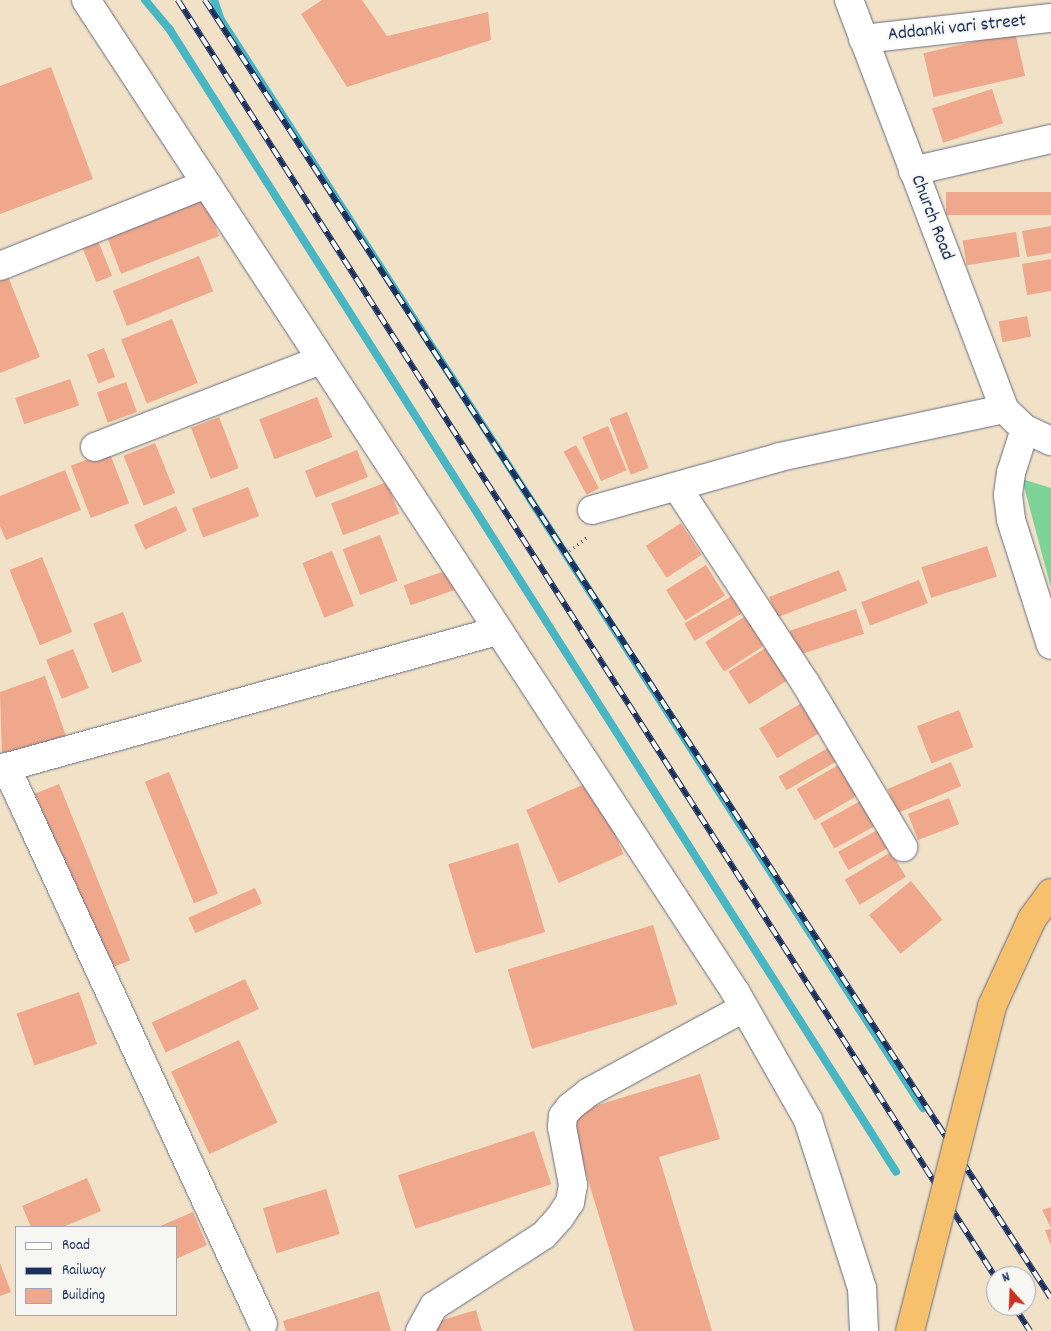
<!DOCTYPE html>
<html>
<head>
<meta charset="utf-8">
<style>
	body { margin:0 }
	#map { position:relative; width:1051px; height:1331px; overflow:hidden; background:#f1e1c6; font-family:Dekko,sans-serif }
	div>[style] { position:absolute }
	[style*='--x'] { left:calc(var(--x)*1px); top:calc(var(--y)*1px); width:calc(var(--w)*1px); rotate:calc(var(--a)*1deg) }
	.green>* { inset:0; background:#7dd397 }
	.stream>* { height:8px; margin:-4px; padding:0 4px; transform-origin:4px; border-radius:4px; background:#49b7c3 }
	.building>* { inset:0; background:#efa88c; transform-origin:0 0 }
	.path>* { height:3px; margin-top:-1.5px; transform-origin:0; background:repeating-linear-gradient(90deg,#666d82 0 1px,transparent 0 5px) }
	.roads { filter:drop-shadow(0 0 1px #666d82) drop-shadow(0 0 1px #666d82) }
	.minor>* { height:28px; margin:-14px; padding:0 14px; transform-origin:14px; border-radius:14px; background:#fff }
	.rail>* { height:5.5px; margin-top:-2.75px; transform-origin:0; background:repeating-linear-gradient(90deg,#f6f6f2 0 11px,#1b2f5e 0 22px); box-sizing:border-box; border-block:1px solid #1b2f5e }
	.bridges { filter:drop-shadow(0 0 1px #666d82) drop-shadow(0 0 1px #666d82) }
	.major-bridge>* { height:28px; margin:-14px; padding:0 14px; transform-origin:14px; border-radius:14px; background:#f7c06c }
	span { translate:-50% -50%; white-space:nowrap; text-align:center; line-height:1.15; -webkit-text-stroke:4px #f6f6f2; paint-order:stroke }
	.street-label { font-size:19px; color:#1b2f5e }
	.legend { position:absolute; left:15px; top:1226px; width:162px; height:90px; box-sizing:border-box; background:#f6f6f2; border:1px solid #9ea6b7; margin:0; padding:6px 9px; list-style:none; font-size:15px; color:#1b2f5e }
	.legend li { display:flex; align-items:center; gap:10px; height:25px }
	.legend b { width:25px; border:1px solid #9ea6b7 }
	.north { position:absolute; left:986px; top:1266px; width:50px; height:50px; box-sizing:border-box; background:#f6f6f2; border:1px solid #9ea6b7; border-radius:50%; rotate:340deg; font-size:14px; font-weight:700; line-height:20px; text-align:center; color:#1b2f5e }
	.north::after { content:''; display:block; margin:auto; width:18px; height:22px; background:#c8321e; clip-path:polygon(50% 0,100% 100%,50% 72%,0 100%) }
</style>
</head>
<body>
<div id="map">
	<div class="green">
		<i style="clip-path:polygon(1022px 479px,1051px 488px,1051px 588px)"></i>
	</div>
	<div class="stream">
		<i style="--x:145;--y:0;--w:39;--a:50"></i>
		<i style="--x:170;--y:30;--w:1353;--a:57.55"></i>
		<i style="--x:214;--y:0;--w:21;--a:71"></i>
		<i style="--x:221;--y:20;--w:1295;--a:57.17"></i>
	</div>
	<div class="building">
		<i style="clip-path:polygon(322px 0,362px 0,387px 36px,488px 12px,491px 40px,347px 87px,301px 14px)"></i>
		<i style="left:1015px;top:32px;width:45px;height:94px;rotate:77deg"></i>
		<i style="clip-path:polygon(51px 67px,93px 179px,0 214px,0 86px)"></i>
		<i style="left:992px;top:89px;width:36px;height:63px;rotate:72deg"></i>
		<i style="left:1051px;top:192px;width:23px;height:105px;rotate:90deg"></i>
		<i style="left:203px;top:194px;width:45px;height:105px;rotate:69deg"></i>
		<i style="clip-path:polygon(1051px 226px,1051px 253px,1027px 257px,1022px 231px)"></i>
		<i style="left:1016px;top:232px;width:25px;height:54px;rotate:81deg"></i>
		<i style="left:96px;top:236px;width:43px;height:17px;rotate:68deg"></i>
		<i style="left:199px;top:256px;width:38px;height:93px;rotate:68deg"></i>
		<i style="clip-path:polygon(1051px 259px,1051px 291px,1027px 295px,1022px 264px)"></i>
		<i style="clip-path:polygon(7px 274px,40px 357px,0 373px,0 277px)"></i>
		<i style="left:1027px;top:316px;width:21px;height:29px;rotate:79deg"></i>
		<i style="left:172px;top:319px;width:69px;height:55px;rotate:68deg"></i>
		<i style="left:104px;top:348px;width:31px;height:18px;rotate:69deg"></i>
		<i style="left:70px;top:379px;width:28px;height:58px;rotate:71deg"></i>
		<i style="left:126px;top:382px;width:32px;height:31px;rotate:70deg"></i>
		<i style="left:317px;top:397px;width:43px;height:62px;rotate:69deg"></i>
		<i style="left:627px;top:412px;width:60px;height:19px;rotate:69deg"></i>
		<i style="left:219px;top:417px;width:55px;height:30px;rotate:69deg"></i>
		<i style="left:608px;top:426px;width:48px;height:28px;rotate:67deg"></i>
		<i style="left:155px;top:443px;width:54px;height:34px;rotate:68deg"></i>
		<i style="left:576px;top:445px;width:49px;height:14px;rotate:62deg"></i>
		<i style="left:357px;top:450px;width:29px;height:56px;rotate:68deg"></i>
		<i style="left:109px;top:451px;width:56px;height:41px;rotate:69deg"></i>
		<i style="clip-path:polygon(65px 470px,81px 510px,6px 540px,0 526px,0 496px)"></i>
		<i style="left:387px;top:482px;width:34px;height:60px;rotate:69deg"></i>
		<i style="left:248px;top:487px;width:31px;height:60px;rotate:69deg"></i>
		<i style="left:176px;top:506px;width:27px;height:46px;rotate:66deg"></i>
		<i style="left:681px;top:523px;width:38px;height:42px;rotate:57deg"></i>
		<i style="left:380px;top:535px;width:49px;height:40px;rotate:69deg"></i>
		<i style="left:987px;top:546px;width:32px;height:69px;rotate:72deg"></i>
		<i style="left:332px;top:551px;width:59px;height:32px;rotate:68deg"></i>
		<i style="left:42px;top:557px;width:81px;height:35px;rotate:68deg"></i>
		<i style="left:706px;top:565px;width:36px;height:47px;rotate:58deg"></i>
		<i style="left:451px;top:569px;width:21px;height:50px;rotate:71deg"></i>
		<i style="left:839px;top:570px;width:22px;height:75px;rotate:69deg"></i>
		<i style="left:919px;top:580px;width:25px;height:62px;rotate:69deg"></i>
		<i style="left:732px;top:596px;width:20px;height:55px;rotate:60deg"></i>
		<i style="left:856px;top:609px;width:26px;height:70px;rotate:72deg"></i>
		<i style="left:123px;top:612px;width:53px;height:32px;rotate:69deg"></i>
		<i style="left:747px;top:615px;width:35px;height:50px;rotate:57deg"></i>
		<i style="left:769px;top:646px;width:39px;height:48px;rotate:58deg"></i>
		<i style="left:73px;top:649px;width:42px;height:29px;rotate:68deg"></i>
		<i style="clip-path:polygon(45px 676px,66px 736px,2px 758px,0 692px)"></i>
		<i style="left:808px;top:699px;width:35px;height:57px;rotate:59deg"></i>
		<i style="left:959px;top:710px;width:40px;height:45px;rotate:69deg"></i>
		<i style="left:833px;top:745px;width:16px;height:63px;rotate:60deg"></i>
		<i style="left:951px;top:762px;width:26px;height:69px;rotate:67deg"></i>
		<i style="left:840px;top:764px;width:36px;height:50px;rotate:60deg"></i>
		<i style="left:169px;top:772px;width:131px;height:26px;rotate:68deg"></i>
		<i style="left:591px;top:781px;width:80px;height:71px;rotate:66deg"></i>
		<i style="left:59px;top:784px;width:190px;height:26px;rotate:68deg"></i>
		<i style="left:949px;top:798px;width:28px;height:44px;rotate:69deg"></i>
		<i style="left:864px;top:799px;width:29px;height:50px;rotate:61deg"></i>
		<i style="left:881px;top:828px;width:21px;height:49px;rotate:61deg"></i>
		<i style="left:518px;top:843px;width:93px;height:73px;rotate:73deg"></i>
		<i style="left:891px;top:852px;width:29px;height:54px;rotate:59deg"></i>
		<i style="left:911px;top:881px;width:50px;height:54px;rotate:51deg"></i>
		<i style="left:255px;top:888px;width:17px;height:73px;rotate:66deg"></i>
		<i style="left:653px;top:925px;width:83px;height:152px;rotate:73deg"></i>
		<i style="left:245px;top:979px;width:33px;height:103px;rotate:65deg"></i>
		<i style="left:79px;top:992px;width:55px;height:66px;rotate:71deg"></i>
		<i style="left:239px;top:1040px;width:91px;height:75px;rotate:65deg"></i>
		<i style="clip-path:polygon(700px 1074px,720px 1139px,659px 1157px,712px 1331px,634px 1331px,568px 1114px)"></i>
		<i style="left:534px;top:1131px;width:56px;height:143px;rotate:72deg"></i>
		<i style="clip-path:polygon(87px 1178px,101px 1211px,63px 1227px,31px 1227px,22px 1206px)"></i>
		<i style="left:326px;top:1189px;width:47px;height:66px;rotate:73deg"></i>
		<i style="clip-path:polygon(1051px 1207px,1051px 1228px,1042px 1210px)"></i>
		<i style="clip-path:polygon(193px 1212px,207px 1245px,176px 1259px,176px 1227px,158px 1227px)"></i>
		<i style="clip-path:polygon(1051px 1229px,1051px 1246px,1045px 1230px)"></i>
		<i style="clip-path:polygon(0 1263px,11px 1292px,0 1296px)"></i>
		<i style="clip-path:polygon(379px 1291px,391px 1331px,286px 1331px,283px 1321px)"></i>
		<i style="clip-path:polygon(476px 1310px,482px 1331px,434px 1331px,432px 1323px)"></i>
	</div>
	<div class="path">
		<i style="--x:566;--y:554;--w:27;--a:-39"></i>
	</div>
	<div class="roads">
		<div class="minor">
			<i style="--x:86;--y:0;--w:1187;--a:56.79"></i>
			<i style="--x:736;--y:993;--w:146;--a:60.4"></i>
			<i style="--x:808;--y:1120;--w:176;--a:72.2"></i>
			<i style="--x:862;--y:1288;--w:43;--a:87.3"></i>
			<i style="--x:849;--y:0;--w:437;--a:69.2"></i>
			<i style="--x:1004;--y:409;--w:29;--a:44"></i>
			<i style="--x:1025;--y:429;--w:29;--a:25"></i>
			<i style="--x:863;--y:39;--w:189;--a:-6.4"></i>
			<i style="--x:913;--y:171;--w:142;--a:-13.1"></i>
			<i style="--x:0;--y:266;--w:222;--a:-21.7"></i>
			<i style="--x:1025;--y:429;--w:46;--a:107.7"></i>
			<i style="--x:1011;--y:473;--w:22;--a:98"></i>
			<i style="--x:1008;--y:495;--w:25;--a:83"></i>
			<i style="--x:1011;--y:520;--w:131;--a:72.3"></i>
			<i style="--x:95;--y:447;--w:241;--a:-21.1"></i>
			<i style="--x:677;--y:487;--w:235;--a:56.8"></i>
			<i style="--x:806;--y:684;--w:190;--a:59.2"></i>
			<i style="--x:592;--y:510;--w:195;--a:-15.7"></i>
			<i style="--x:780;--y:457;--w:229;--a:-12.1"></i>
			<i style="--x:6;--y:767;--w:613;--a:65.23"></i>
			<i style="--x:0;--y:769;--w:516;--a:-15.52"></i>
			<i style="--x:420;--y:1331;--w:29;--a:-61"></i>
			<i style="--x:434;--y:1306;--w:131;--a:-32.8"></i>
			<i style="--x:544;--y:1235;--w:24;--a:-48"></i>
			<i style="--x:560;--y:1217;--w:18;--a:-56"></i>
			<i style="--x:570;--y:1202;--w:17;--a:-80"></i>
			<i style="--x:573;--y:1185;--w:59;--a:-100.7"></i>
			<i style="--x:562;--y:1127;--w:11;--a:-85"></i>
			<i style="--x:563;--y:1116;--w:11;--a:-52"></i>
			<i style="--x:570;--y:1107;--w:24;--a:-38"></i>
			<i style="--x:589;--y:1092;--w:176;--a:-28.5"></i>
		</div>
	</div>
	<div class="rail">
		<i style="--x:178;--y:0;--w:1517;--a:57.38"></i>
		<i style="--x:205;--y:0;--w:1549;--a:56.9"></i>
		<i style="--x:1014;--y:1306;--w:30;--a:57"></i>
	</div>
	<div class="bridges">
		<div class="major-bridge">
			<i style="--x:910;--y:1331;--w:335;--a:-75.8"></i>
			<i style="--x:992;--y:1006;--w:96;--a:-65.3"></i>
			<i style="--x:1032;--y:919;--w:32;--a:-54"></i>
		</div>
	</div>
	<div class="street-label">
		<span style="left:957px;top:29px;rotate:-6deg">Addanki vari street</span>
		<span style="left:931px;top:218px;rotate:69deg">Church Road</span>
	</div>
	<ul class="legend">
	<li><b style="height:6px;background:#fff"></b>Road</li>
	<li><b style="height:6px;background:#1b2f5e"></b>Railway</li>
	<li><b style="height:14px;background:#efa88c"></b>Building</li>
	</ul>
	<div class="north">N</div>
</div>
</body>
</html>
